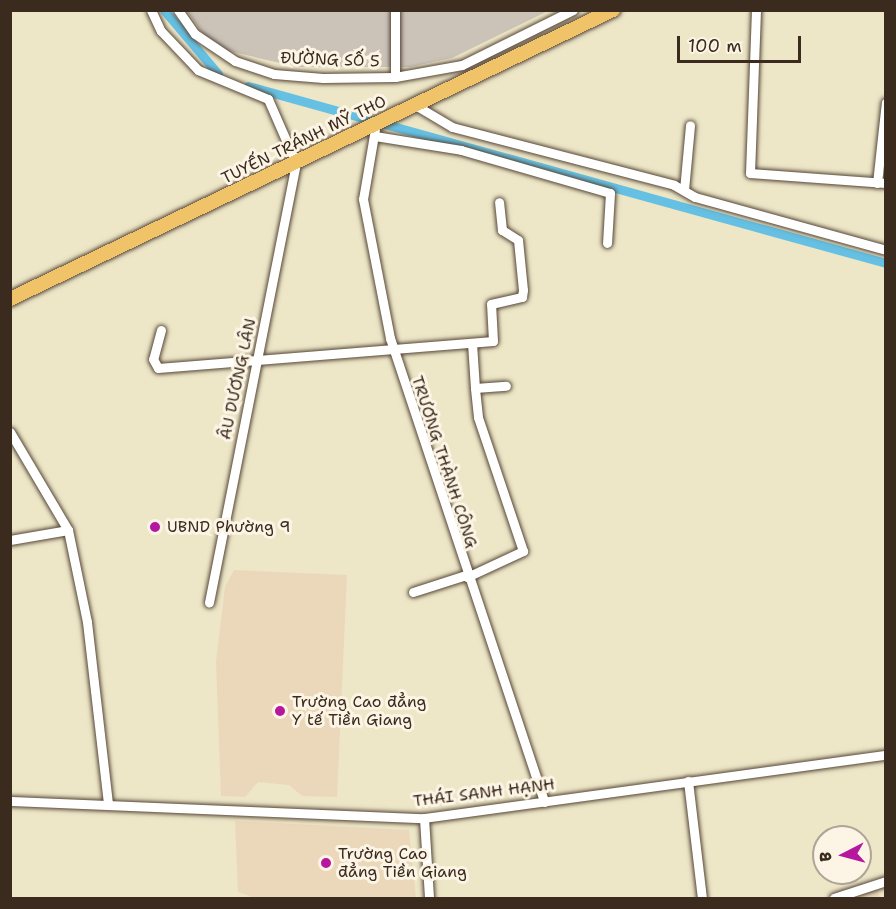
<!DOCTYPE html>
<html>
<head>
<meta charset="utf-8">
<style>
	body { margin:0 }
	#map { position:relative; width:896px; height:909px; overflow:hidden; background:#ede6c7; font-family:"Shantell Sans",sans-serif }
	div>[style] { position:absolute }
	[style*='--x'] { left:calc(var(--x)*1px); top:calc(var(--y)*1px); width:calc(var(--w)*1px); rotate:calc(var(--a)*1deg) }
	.built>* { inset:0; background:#ebd8ba }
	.industrial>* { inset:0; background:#cbc3b8 }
	.canal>* { height:9px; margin:-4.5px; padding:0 4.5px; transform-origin:4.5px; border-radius:4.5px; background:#65c0e3 }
	.roads { filter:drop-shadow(0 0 2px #564637) drop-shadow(0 0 2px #564637) }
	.minor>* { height:9px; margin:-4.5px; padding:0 4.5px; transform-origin:4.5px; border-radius:4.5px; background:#fff }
	.highway>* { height:14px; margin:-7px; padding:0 7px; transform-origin:7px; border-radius:7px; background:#f1c369 }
	.dots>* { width:16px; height:16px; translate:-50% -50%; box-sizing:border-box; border:3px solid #fcf5e5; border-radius:50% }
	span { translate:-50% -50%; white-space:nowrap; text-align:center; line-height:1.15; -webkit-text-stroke:6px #fcf5e5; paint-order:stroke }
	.street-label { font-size:16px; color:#3b2a1e }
	.poi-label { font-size:16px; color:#3b2a1e }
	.left { translate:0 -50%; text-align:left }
	.frame { position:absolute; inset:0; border:12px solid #3b2a1e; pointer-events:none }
	.north { position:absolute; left:812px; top:825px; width:60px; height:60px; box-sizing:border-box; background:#fcf5e5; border:2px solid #afa495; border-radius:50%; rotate:264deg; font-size:16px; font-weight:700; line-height:24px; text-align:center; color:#3b2a1e }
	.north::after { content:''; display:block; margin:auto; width:21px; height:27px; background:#b5179e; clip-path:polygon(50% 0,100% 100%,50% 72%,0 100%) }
	.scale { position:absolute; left:677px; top:36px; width:124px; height:27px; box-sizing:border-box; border:3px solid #3b2a1e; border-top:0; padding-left:8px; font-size:18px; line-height:21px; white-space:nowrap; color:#3b2a1e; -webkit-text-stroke:4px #fcf5e5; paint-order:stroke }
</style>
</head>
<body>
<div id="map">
	<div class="built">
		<i style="clip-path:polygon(234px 570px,347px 575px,337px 797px,302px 796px,289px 785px,258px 782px,245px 797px,221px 796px,216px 662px,225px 587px)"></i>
		<i style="clip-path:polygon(235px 821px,409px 830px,416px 898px,255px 898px,238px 892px)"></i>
		<i style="clip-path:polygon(876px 887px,880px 898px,846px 898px)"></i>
	</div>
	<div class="industrial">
		<i style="clip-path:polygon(187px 11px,548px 11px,452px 58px,410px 67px,297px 67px,229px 51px,204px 35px)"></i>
	</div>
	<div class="canal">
		<i style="--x:164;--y:10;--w:84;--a:49.8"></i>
		<i style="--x:248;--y:86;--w:662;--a:15.51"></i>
	</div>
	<div class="roads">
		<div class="minor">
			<i style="--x:151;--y:10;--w:23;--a:65"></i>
			<i style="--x:161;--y:31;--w:54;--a:46.5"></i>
			<i style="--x:198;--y:70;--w:76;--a:22.5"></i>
			<i style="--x:268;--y:99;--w:70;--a:66.4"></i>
			<i style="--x:296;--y:163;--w:448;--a:101.2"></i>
			<i style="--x:178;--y:10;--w:29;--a:55"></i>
			<i style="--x:195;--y:34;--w:48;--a:34"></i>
			<i style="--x:235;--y:61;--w:41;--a:18.4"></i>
			<i style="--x:274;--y:74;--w:49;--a:4.7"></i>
			<i style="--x:323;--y:78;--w:72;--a:-0.8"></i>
			<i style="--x:395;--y:77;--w:68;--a:-10.2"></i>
			<i style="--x:462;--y:65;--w:124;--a:-26.4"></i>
			<i style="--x:756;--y:10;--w:163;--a:92.1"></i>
			<i style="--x:750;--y:173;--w:136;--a:4.2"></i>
			<i style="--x:395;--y:77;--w:67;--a:-90"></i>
			<i style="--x:415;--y:105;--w:43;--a:30.7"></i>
			<i style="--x:452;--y:127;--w:229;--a:14.6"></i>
			<i style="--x:674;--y:185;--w:24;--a:30"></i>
			<i style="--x:695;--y:197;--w:198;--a:15.5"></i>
			<i style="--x:376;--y:123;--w:77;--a:99.7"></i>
			<i style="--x:363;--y:199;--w:142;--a:79"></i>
			<i style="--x:390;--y:338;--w:489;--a:71.6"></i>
			<i style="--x:375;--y:136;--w:87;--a:9.2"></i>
			<i style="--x:461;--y:150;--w:155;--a:16.1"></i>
			<i style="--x:610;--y:193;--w:50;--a:93.4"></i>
			<i style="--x:877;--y:183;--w:81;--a:-83.7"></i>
			<i style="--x:684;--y:190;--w:65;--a:-84.7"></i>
			<i style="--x:161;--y:330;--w:30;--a:105"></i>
			<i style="--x:153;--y:359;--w:10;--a:61"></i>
			<i style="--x:158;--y:368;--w:336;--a:-4.6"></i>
			<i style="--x:493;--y:341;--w:37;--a:-93"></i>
			<i style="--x:491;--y:304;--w:32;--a:-13"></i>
			<i style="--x:522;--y:297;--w:7;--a:-82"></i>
			<i style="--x:523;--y:290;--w:50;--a:-95.7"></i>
			<i style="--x:518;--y:240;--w:19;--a:-148"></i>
			<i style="--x:502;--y:230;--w:28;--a:-96"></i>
			<i style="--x:472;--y:343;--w:45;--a:86.2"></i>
			<i style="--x:10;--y:432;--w:114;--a:59.4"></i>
			<i style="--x:68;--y:530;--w:94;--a:78.3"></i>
			<i style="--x:87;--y:622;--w:182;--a:83.4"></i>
			<i style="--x:10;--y:540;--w:59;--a:-9.8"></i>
			<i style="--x:467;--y:577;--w:62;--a:-24.9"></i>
			<i style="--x:523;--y:551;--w:141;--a:-108.6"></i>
			<i style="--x:478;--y:417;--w:29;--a:-96"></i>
			<i style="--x:475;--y:388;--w:31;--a:-4"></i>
			<i style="--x:413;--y:592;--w:56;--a:-17.8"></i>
			<i style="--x:688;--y:781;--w:118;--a:83.2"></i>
			<i style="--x:10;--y:801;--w:414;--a:2.4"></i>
			<i style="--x:424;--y:818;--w:466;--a:-7.8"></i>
			<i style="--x:424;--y:818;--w:80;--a:86.4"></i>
			<i style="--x:834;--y:898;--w:55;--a:-18.1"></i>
		</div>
		<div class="highway">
			<i style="--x:10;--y:299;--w:669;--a:-25.61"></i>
		</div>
	</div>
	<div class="dots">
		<i style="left:155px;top:527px;background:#b5179e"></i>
		<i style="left:280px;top:711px;background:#b5179e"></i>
		<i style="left:326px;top:863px;background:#b5179e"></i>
	</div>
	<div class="street-label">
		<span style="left:330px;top:60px;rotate:2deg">ĐƯỜNG SỐ 5</span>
		<span style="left:304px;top:140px;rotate:-26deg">TUYẾN TRÁNH MỸ THO</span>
		<span style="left:238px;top:379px;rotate:-78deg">ÂU DƯƠNG LÂN</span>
		<span style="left:444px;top:462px;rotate:72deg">TRƯƠNG THÀNH CÔNG</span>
		<span style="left:484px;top:793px;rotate:-7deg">THÁI SANH HẠNH</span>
	</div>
	<div class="poi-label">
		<span class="left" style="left:167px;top:527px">UBND Phường 9</span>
		<span class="left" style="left:292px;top:711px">Trường Cao đẳng<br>Y tế Tiền Giang</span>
		<span class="left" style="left:338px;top:863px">Trường Cao<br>đẳng Tiền Giang</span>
	</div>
	<div class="frame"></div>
	<div class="north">B</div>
	<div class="scale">100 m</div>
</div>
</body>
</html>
